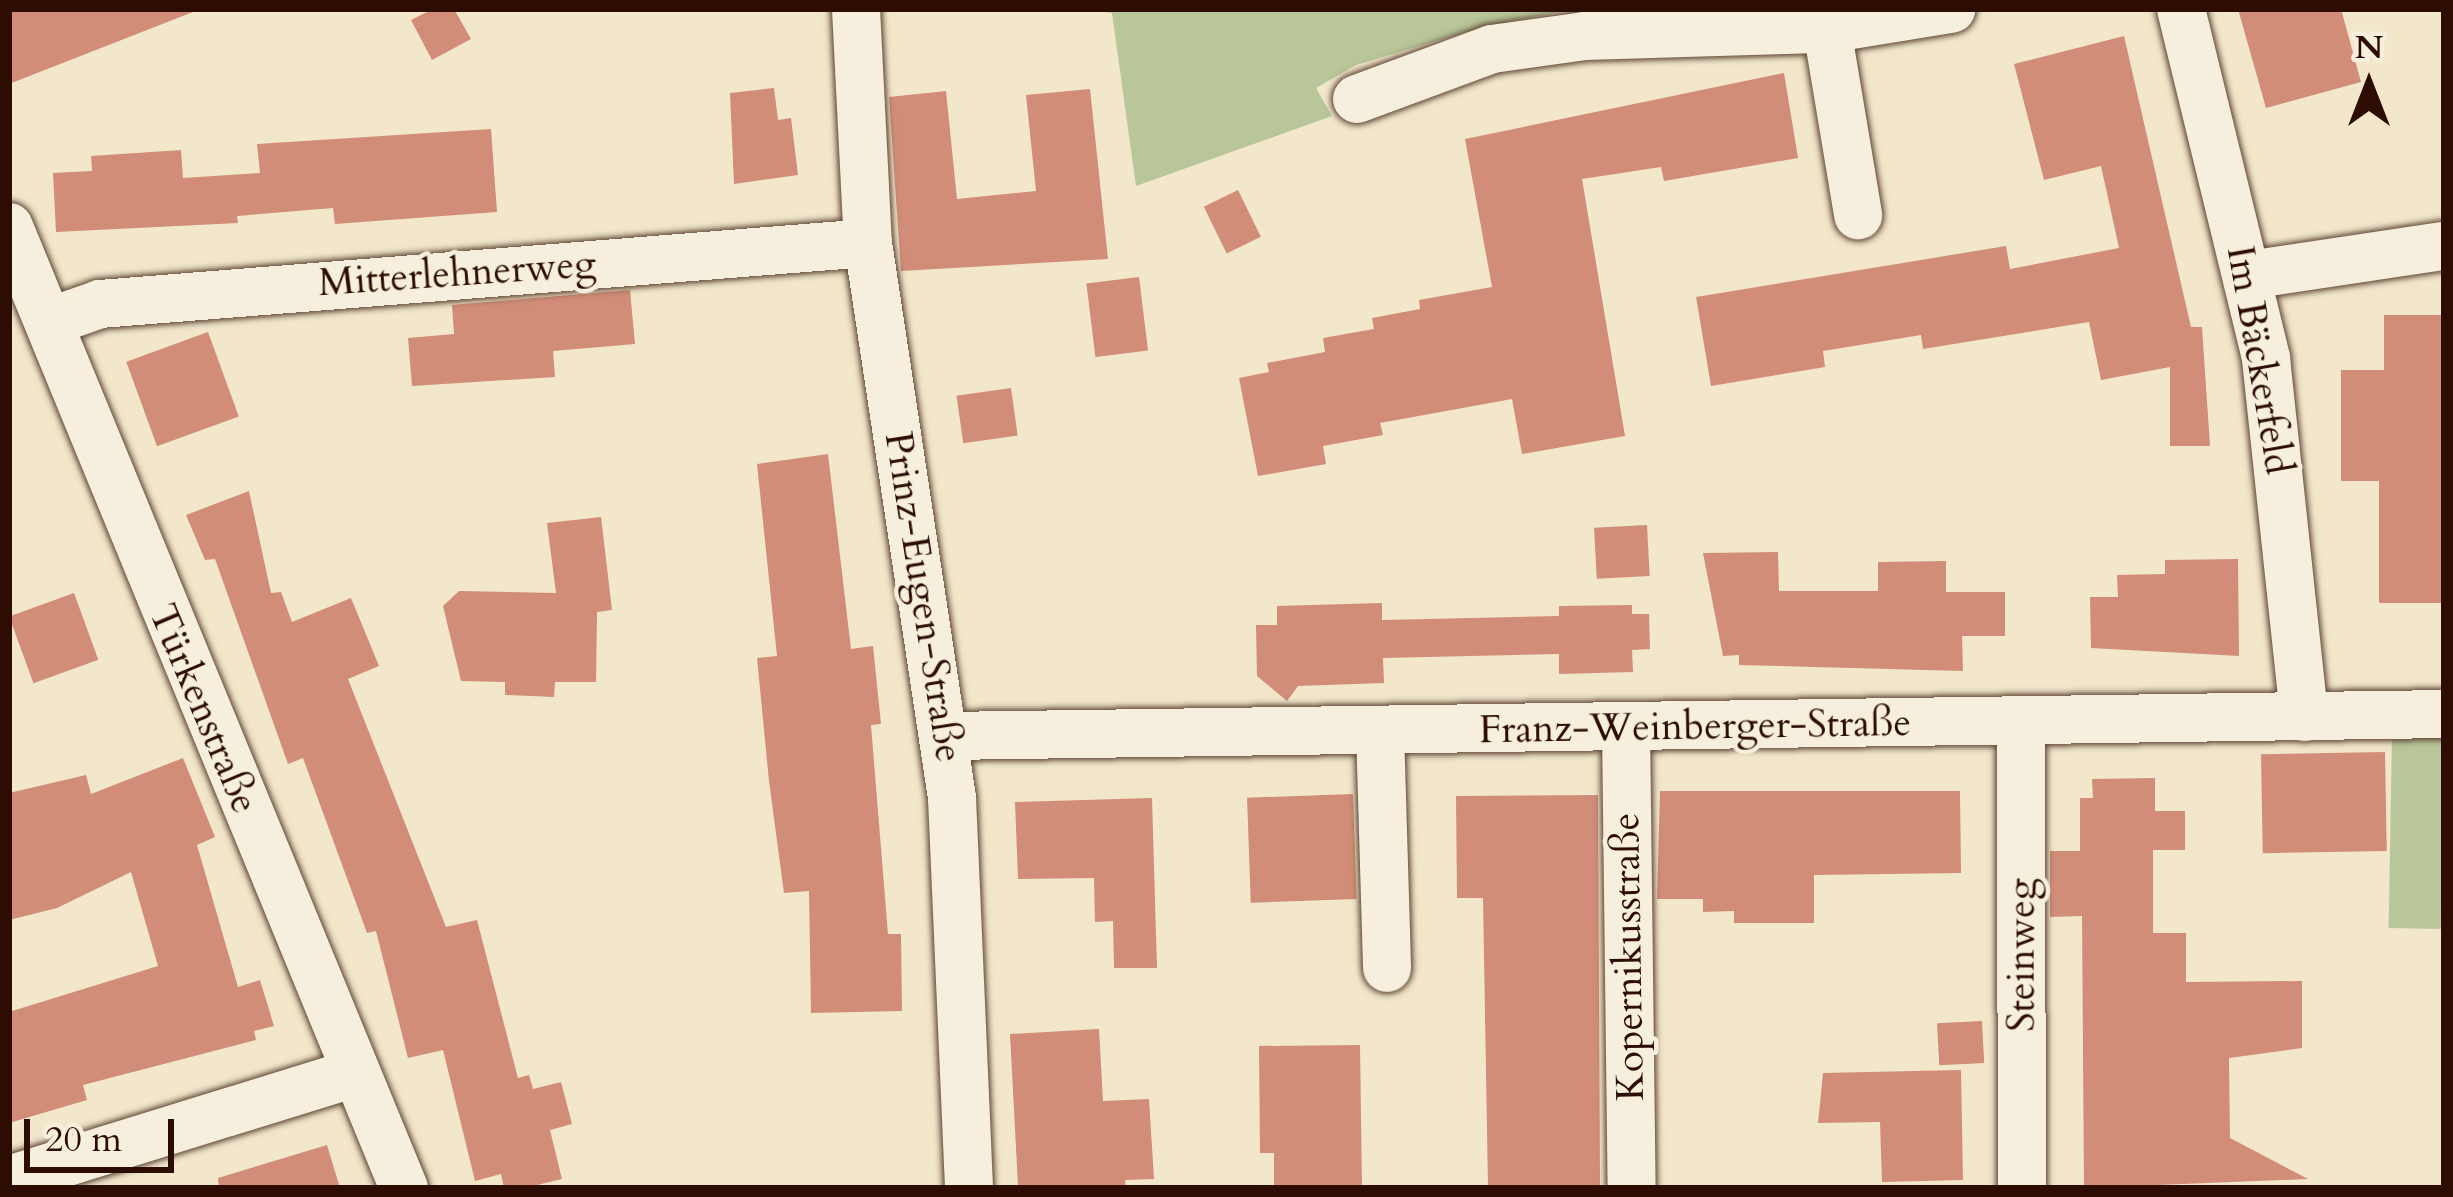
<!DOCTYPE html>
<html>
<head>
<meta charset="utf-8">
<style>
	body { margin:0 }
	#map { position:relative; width:2453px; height:1197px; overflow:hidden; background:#f2e7cb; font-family:Cardo,serif }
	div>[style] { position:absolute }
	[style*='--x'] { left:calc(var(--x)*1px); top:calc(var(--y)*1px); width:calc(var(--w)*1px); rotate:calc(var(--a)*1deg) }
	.green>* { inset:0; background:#b8c699; transform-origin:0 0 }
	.building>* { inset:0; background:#d18d77; transform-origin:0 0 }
	.roads { filter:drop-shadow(0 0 3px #5e4434) drop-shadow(0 0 3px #5e4434) }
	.minor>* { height:48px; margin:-24px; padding:0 24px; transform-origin:24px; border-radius:24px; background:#f7efdd }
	span { translate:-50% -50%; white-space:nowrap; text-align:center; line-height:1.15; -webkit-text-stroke:9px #f7efdd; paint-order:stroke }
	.street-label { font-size:39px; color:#2d0d01 }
	.frame { position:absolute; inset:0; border:12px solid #2d0d01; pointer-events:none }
	.north { position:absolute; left:2309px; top:24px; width:120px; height:120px; -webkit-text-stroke:9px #f7efdd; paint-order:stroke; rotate:0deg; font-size:33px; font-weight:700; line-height:48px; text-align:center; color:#2d0d01 }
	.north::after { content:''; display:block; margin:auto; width:42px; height:54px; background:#2d0d01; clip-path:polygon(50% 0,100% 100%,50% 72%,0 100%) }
	.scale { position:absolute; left:24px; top:1119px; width:150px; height:54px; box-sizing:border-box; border:6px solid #2d0d01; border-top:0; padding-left:15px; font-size:36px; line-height:42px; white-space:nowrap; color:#2d0d01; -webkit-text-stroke:9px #f7efdd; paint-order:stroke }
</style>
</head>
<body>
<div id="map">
	<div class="green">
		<i style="clip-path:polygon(1083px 9px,1575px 9px,1486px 26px,1356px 65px,1316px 88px,1332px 116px,1136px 186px,1112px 13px)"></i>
		<i style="left:2392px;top:735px;width:52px;height:193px;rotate:1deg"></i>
	</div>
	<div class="building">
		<i style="clip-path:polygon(9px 9px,193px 9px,193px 12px,9px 84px)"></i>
		<i style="clip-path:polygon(433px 9px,454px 9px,471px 39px,432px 60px,411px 20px)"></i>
		<i style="clip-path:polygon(2238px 9px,2341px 9px,2361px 82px,2266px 108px)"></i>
		<i style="clip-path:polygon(2124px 36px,2191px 327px,2202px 327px,2210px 446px,2170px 446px,2170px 367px,2101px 380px,2089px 322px,1923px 349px,1921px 335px,1823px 351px,1825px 367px,1711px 386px,1696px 297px,2006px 246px,2010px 269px,2119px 248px,2101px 166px,2044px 180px,2014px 64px)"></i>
		<i style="clip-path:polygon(1784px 73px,1798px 158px,1664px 181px,1661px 167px,1582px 179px,1625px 436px,1522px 454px,1512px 399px,1380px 423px,1383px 435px,1323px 446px,1326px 464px,1258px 476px,1239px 378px,1269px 372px,1267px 363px,1325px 352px,1323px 338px,1374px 329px,1372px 318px,1420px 309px,1419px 300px,1492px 287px,1465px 139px)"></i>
		<i style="clip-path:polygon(774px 88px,778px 120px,791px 118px,798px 175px,734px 184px,730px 93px)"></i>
		<i style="clip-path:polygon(1090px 89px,1108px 259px,901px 271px,889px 97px,946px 91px,957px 199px,1036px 191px,1026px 95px)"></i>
		<i style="clip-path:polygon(491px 129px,497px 212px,335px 224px,333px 208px,237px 216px,238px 223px,56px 232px,53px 173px,92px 171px,91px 156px,181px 150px,183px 178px,260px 173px,257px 144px)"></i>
		<i style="left:1238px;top:190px;width:52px;height:38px;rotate:64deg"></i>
		<i style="left:1139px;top:277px;width:74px;height:53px;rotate:83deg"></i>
		<i style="clip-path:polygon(630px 290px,635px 344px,553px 351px,555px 377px,412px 386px,408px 338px,454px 334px,452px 305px)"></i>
		<i style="clip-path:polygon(2384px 315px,2444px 315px,2444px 603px,2379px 603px,2379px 481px,2341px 481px,2341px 370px,2384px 370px)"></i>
		<i style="left:208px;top:332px;width:90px;height:87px;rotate:70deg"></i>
		<i style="left:1011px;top:388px;width:48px;height:55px;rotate:82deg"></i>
		<i style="clip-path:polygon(828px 454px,851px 649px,873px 646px,881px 724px,871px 725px,888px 934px,901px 934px,902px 1011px,811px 1013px,809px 891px,784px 893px,769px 781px,757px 658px,777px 656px,757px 464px)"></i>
		<i style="clip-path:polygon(249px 491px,271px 593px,281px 592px,292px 622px,351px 598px,379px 666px,348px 679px,446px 927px,477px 920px,518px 1078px,529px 1075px,533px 1089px,561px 1082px,572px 1124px,550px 1130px,562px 1179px,525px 1188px,504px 1188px,501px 1174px,475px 1181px,443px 1050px,408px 1058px,376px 931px,367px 933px,303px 758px,288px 764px,215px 559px,205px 560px,186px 515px)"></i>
		<i style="clip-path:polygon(601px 517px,612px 610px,597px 612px,596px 682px,555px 682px,554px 697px,505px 695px,505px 682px,461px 681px,443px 606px,459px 591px,556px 593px,547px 523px)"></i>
		<i style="left:1647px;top:525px;width:51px;height:53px;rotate:87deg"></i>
		<i style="clip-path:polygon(1778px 552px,1779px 591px,1878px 591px,1878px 562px,1946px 561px,1946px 592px,2005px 592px,2005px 636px,1962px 636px,1963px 671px,1739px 665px,1739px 655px,1723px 656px,1703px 553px)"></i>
		<i style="clip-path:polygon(2238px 559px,2239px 656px,2091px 648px,2090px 597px,2118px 597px,2117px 575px,2165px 574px,2165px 560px)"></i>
		<i style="left:74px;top:593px;width:71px;height:69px;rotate:70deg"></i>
		<i style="clip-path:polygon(1382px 603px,1382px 620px,1559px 616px,1559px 606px,1632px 605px,1632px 614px,1649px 614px,1650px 649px,1632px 650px,1633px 672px,1559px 674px,1559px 654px,1383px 658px,1384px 683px,1298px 686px,1287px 701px,1257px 676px,1256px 625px,1277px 625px,1277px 606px)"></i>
		<i style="left:2385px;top:752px;width:99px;height:124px;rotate:89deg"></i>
		<i style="clip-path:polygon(183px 758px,215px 837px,197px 845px,238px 987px,260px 980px,274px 1026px,254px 1031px,256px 1040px,83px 1085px,87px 1100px,9px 1123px,9px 1012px,158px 966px,131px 872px,57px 908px,9px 920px,9px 793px,86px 775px,91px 794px)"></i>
		<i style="clip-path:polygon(2155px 778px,2155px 811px,2185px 811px,2185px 850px,2153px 850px,2153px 933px,2186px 933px,2186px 982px,2302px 981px,2302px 1048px,2229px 1058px,2230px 1138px,2308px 1179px,2084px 1188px,2082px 916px,2050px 917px,2050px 851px,2080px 851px,2080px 798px,2093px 798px,2092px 779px)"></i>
		<i style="clip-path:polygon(1660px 791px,1960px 791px,1961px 873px,1814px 875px,1814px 923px,1734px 923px,1734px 911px,1703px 912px,1703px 899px,1657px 899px)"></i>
		<i style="left:1353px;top:794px;width:105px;height:106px;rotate:88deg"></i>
		<i style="clip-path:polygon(1598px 795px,1600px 1188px,1488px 1188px,1483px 898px,1457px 898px,1456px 796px)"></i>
		<i style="clip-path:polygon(1152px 798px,1157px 968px,1114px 968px,1113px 921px,1095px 922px,1094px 878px,1018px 879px,1015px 802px)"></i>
		<i style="left:1982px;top:1021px;width:42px;height:45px;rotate:87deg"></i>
		<i style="clip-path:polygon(1099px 1029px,1103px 1101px,1149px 1099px,1154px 1179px,1125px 1180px,1126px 1188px,1018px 1186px,1010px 1034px)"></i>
		<i style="clip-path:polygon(1360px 1045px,1362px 1188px,1274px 1188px,1274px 1153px,1260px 1153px,1259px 1046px)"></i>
		<i style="clip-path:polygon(1961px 1070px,1963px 1180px,1882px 1182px,1880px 1122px,1818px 1123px,1823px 1073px)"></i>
		<i style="clip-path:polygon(327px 1145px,340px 1188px,219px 1188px,218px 1178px)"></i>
	</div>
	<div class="roads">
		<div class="minor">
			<i style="--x:856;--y:9;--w:234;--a:87.1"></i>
			<i style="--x:868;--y:243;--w:561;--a:81.39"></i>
			<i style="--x:952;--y:798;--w:390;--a:87.5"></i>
			<i style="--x:2181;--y:9;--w:360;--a:76.3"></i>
			<i style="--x:2266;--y:359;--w:360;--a:83.9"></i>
			<i style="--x:1827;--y:29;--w:189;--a:80.5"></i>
			<i style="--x:1357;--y:99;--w:144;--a:-20.3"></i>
			<i style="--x:1492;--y:49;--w:94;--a:-8"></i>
			<i style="--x:1585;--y:36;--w:242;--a:-1.7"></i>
			<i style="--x:1827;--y:29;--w:126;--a:-9.2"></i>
			<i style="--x:9;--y:227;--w:1039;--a:67.66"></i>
			<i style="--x:2249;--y:275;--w:197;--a:-8.5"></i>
			<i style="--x:49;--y:322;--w:54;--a:-19.4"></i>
			<i style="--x:100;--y:304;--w:770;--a:-4.54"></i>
			<i style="--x:2021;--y:722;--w:466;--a:89.9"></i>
			<i style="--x:1626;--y:727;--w:461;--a:89.3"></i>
			<i style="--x:1380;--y:730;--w:238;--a:88.3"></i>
			<i style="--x:946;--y:736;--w:1498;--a:-0.84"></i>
			<i style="--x:9;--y:1180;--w:362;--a:-17.2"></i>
		</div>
	</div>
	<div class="street-label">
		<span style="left:457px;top:274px;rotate:-4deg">Mitterlehnerweg</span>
		<span style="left:2259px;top:360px;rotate:80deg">Im Bäckerfeld</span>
		<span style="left:923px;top:597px;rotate:81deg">Prinz-Eugen-Straße</span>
		<span style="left:203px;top:709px;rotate:67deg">Türkenstraße</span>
		<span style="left:1695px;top:727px;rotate:-1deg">Franz-Weinberger-Straße</span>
		<span style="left:2022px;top:955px;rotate:-90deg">Steinweg</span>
		<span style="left:1629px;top:957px;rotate:-91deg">Kopernikusstraße</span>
	</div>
	<div class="frame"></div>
	<div class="north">N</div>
	<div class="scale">20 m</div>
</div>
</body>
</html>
